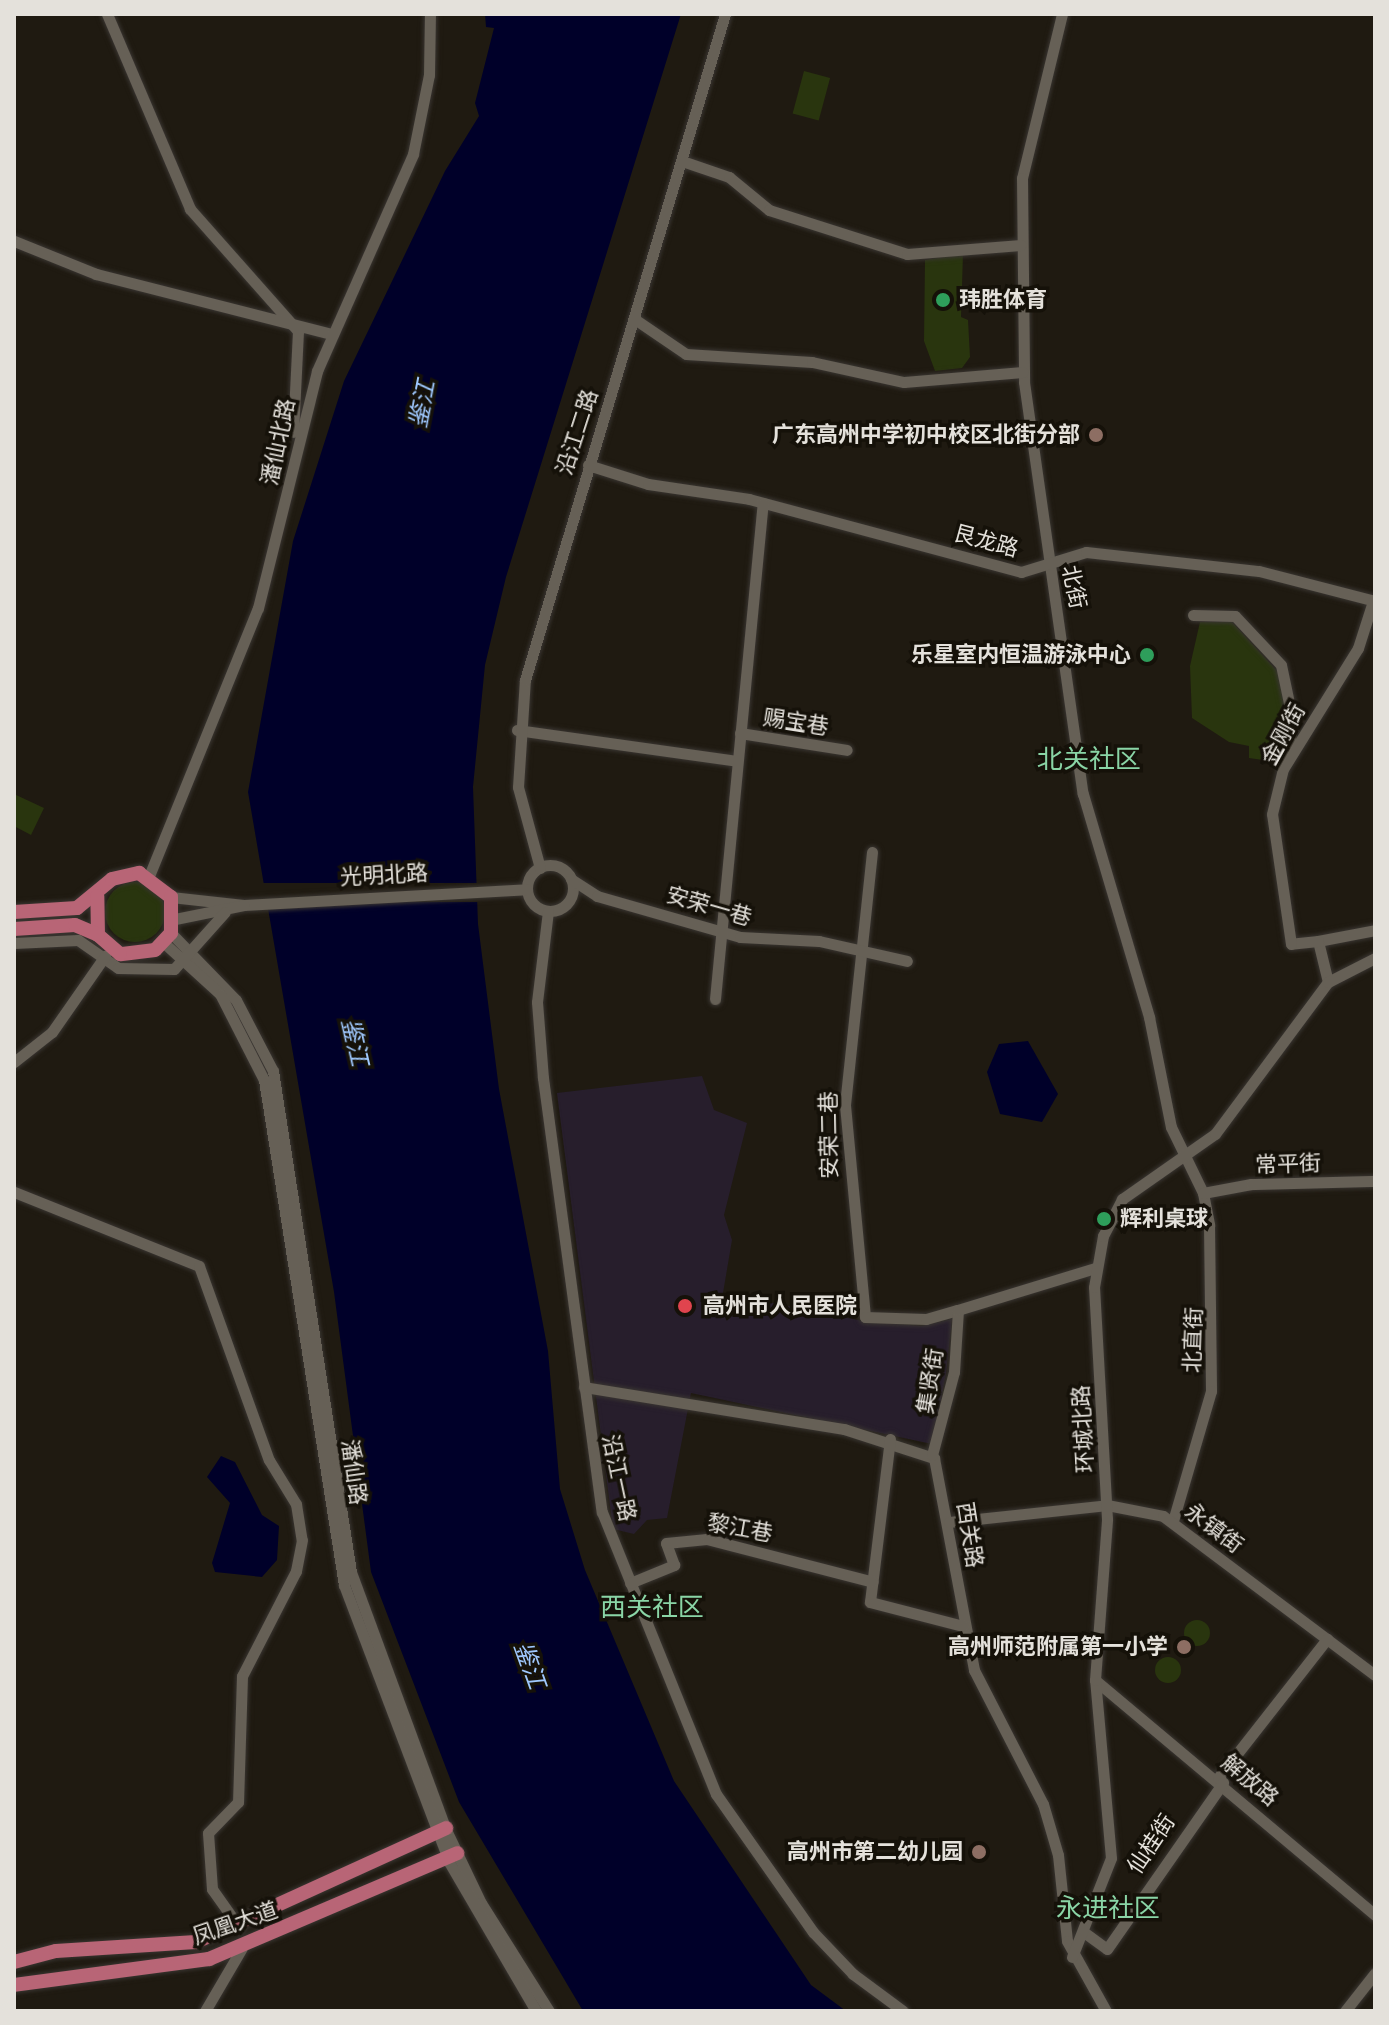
<!DOCTYPE html>
<html>
<head>
<meta charset="utf-8">
<style>
	body { margin:0 }
	#map { position:relative; width:1389px; height:2025px; overflow:hidden; background:#1f1a11; font-family:Inter,"Noto Sans SC",sans-serif }
	div>[style] { position:absolute }
	[style*='--x'] { left:calc(var(--x)*1px); top:calc(var(--y)*1px); width:calc(var(--w)*1px); rotate:calc(var(--a)*1deg) }
	.medical>* { inset:0; background:#271e2c }
	.green>* { inset:0; background:#29350e; transform-origin:0 0 }
	.round { border-radius:50% }
	.water>* { inset:0; background:#000029 }
	.pier>* { inset:0; background:#1f1a11; transform-origin:0 0 }
	.roads { filter:drop-shadow(0 0 2px #393531) drop-shadow(0 0 2px #393531) }
	.minor>* { height:11px; margin:-5.5px; padding:0 5.5px; transform-origin:5.5px; border-radius:5.5px; background:#666056 }
	.minor>.ring { margin:-5.5px; padding:0; box-sizing:content-box; background:none; border:11px solid #666056; border-radius:50% }
	.major>* { height:14px; margin:-7px; padding:0 7px; transform-origin:7px; border-radius:7px; background:#b86576 }
	.dots>* { width:22px; height:22px; translate:-50% -50%; box-sizing:border-box; border:4px solid #151109; border-radius:50% }
	span { translate:-50% -50%; white-space:nowrap; text-align:center; line-height:1.15; -webkit-text-stroke:7px #151109; paint-order:stroke }
	.poi-label { font-size:22px; color:#e4e1db; font-weight:700 }
	.left { translate:0 -50%; text-align:left }
	.right { translate:-100% -50%; text-align:right }
	.street-label { font-size:22px; color:#e4e1db }
	.water-label { font-size:24px; color:#9fc8fe; font-style:italic }
	.quarter-label { font-size:26px; color:#8ad5a6 }
	.frame { position:absolute; inset:0; border:16px solid #e4e1db; pointer-events:none }
</style>
</head>
<body>
<div id="map">
	<div class="medical">
		<i style="clip-path:polygon(702px 1076px,714px 1110px,747px 1123px,724px 1215px,732px 1240px,723px 1293px,863px 1321px,921px 1326px,952px 1319px,946px 1374px,932px 1444px,691px 1393px,667px 1518px,647px 1520px,634px 1534px,613px 1529px,557px 1093px)"></i>
	</div>
	<div class="green">
		<i style="left:804px;top:71px;width:27px;height:44px;rotate:15deg"></i>
		<i style="clip-path:polygon(963px 254px,961px 317px,968px 320px,970px 357px,962px 368px,935px 371px,924px 341px,925px 260px)"></i>
		<i style="clip-path:polygon(1200px 622px,1232px 622px,1278px 672px,1290px 731px,1270px 761px,1249px 758px,1249px 746px,1229px 742px,1192px 718px,1190px 666px)"></i>
		<i style="clip-path:polygon(14px 794px,44px 808px,31px 835px,14px 826px)"></i>
		<i class="round" style="left:105px;top:882px;width:60px;height:60px"></i>
		<i class="round" style="left:1184px;top:1620px;width:26px;height:26px"></i>
		<i class="round" style="left:1155px;top:1657px;width:26px;height:26px"></i>
	</div>
	<div class="water">
		<i style="clip-path:polygon(485px 14px,681px 14px,506px 577px,485px 665px,473px 787px,478px 924px,499px 1089px,548px 1351px,560px 1489px,585px 1570px,674px 1781px,811px 1985px,846px 2011px,583px 2011px,459px 1802px,371px 1572px,334px 1292px,248px 792px,293px 541px,344px 381px,445px 171px,479px 116px,475px 103px,494px 28px,486px 27px)"></i>
		<i style="clip-path:polygon(1028px 1041px,1058px 1094px,1042px 1122px,1000px 1114px,987px 1072px,999px 1044px)"></i>
		<i style="clip-path:polygon(221px 1456px,235px 1462px,262px 1515px,279px 1526px,277px 1560px,262px 1577px,215px 1572px,212px 1563px,230px 1503px,207px 1477px)"></i>
	</div>
	<div class="pier">
		<i style="left:481px;top:883px;width:19px;height:224px;rotate:90deg"></i>
	</div>
	<div class="roads">
		<div class="minor">
			<i style="--x:107;--y:14;--w:212;--a:66.9"></i>
			<i style="--x:190;--y:209;--w:163;--a:48.5"></i>
			<i style="--x:298;--y:331;--w:101;--a:92.8"></i>
			<i style="--x:1062;--y:14;--w:169;--a:103.7"></i>
			<i style="--x:1022;--y:178;--w:204;--a:89.4"></i>
			<i style="--x:1024;--y:382;--w:416;--a:81.9"></i>
			<i style="--x:1083;--y:794;--w:233;--a:73.5"></i>
			<i style="--x:1149;--y:1017;--w:112;--a:78.7"></i>
			<i style="--x:1171;--y:1127;--w:73;--a:64.1"></i>
			<i style="--x:1203;--y:1193;--w:33;--a:79"></i>
			<i style="--x:1209;--y:1225;--w:166;--a:89.3"></i>
			<i style="--x:1211;--y:1391;--w:135;--a:106.3"></i>
			<i style="--x:682;--y:161;--w:50;--a:18.8"></i>
			<i style="--x:729;--y:177;--w:52;--a:39.5"></i>
			<i style="--x:769;--y:210;--w:145;--a:17.7"></i>
			<i style="--x:907;--y:254;--w:114;--a:-4.5"></i>
			<i style="--x:14;--y:241;--w:88;--a:21.9"></i>
			<i style="--x:96;--y:274;--w:244;--a:14.3"></i>
			<i style="--x:636;--y:320;--w:60;--a:34.2"></i>
			<i style="--x:686;--y:354;--w:126;--a:3.6"></i>
			<i style="--x:812;--y:362;--w:94;--a:12.3"></i>
			<i style="--x:904;--y:382;--w:119;--a:-4.8"></i>
			<i style="--x:588;--y:465;--w:63;--a:17.6"></i>
			<i style="--x:648;--y:484;--w:102;--a:8.4"></i>
			<i style="--x:749;--y:499;--w:282;--a:15"></i>
			<i style="--x:1021;--y:572;--w:68;--a:-17.1"></i>
			<i style="--x:1086;--y:552;--w:174;--a:6.3"></i>
			<i style="--x:1259;--y:571;--w:120;--a:14.5"></i>
			<i style="--x:1193;--y:615;--w:42;--a:1.4"></i>
			<i style="--x:1235;--y:616;--w:67;--a:46.8"></i>
			<i style="--x:1281;--y:665;--w:58;--a:78.1"></i>
			<i style="--x:1293;--y:722;--w:34;--a:100"></i>
			<i style="--x:517;--y:730;--w:222;--a:8"></i>
			<i style="--x:740;--y:733;--w:108;--a:9"></i>
			<i style="--x:872;--y:852;--w:254;--a:96.1"></i>
			<i style="--x:845;--y:1105;--w:213;--a:84.6"></i>
			<i style="--x:865;--y:1317;--w:61;--a:1.9"></i>
			<i style="--x:926;--y:1319;--w:33;--a:-16"></i>
			<i class="ring" style="left:527px;top:865px;width:35px;height:35px"></i>
			<i style="--x:540;--y:868;--w:84;--a:-105.2"></i>
			<i style="--x:518;--y:787;--w:107;--a:-86.3"></i>
			<i style="--x:525;--y:680;--w:695;--a:-73.28"></i>
			<i style="--x:149;--y:876;--w:289;--a:-67.9"></i>
			<i style="--x:258;--y:608;--w:244;--a:-76"></i>
			<i style="--x:317;--y:371;--w:237;--a:-66.1"></i>
			<i style="--x:413;--y:154;--w:81;--a:-78.6"></i>
			<i style="--x:429;--y:75;--w:61;--a:-89.1"></i>
			<i style="--x:571;--y:879;--w:31;--a:33"></i>
			<i style="--x:597;--y:896;--w:149;--a:16"></i>
			<i style="--x:740;--y:937;--w:79;--a:2.9"></i>
			<i style="--x:819;--y:941;--w:90;--a:12.8"></i>
			<i style="--x:171;--y:897;--w:73;--a:6.3"></i>
			<i style="--x:244;--y:905;--w:283;--a:-3.2"></i>
			<i style="--x:548;--y:911;--w:92;--a:96.9"></i>
			<i style="--x:537;--y:1002;--w:76;--a:85.5"></i>
			<i style="--x:543;--y:1078;--w:438;--a:82.3"></i>
			<i style="--x:602;--y:1512;--w:304;--a:68"></i>
			<i style="--x:716;--y:1794;--w:169;--a:54.9"></i>
			<i style="--x:813;--y:1932;--w:58;--a:46.4"></i>
			<i style="--x:853;--y:1974;--w:62;--a:36.5"></i>
			<i style="--x:175;--y:919;--w:70;--a:-11.5"></i>
			<i style="--x:171;--y:933;--w:93;--a:45.9"></i>
			<i style="--x:236;--y:1000;--w:80;--a:62.5"></i>
			<i style="--x:273;--y:1071;--w:507;--a:81.15"></i>
			<i style="--x:351;--y:1572;--w:275;--a:69.8"></i>
			<i style="--x:446;--y:1830;--w:81;--a:64.4"></i>
			<i style="--x:481;--y:1903;--w:128;--a:57.8"></i>
			<i style="--x:1318;--y:941;--w:58;--a:-10.9"></i>
			<i style="--x:14;--y:943;--w:64;--a:-2.7"></i>
			<i style="--x:78;--y:940;--w:49;--a:35"></i>
			<i style="--x:118;--y:968;--w:56;--a:1"></i>
			<i style="--x:174;--y:969;--w:76;--a:-48.2"></i>
			<i style="--x:164;--y:943;--w:76;--a:42.3"></i>
			<i style="--x:220;--y:994;--w:97;--a:62.9"></i>
			<i style="--x:264;--y:1080;--w:511;--a:81"></i>
			<i style="--x:344;--y:1585;--w:296;--a:69.2"></i>
			<i style="--x:449;--y:1862;--w:173;--a:59.7"></i>
			<i style="--x:1328;--y:982;--w:42;--a:-103.7"></i>
			<i style="--x:1318;--y:941;--w:27;--a:174"></i>
			<i style="--x:1291;--y:944;--w:131;--a:-98.3"></i>
			<i style="--x:1272;--y:814;--w:46;--a:-76.3"></i>
			<i style="--x:1283;--y:769;--w:142;--a:-58.2"></i>
			<i style="--x:1358;--y:648;--w:49;--a:-72.3"></i>
			<i style="--x:715;--y:999;--w:498;--a:-84.5"></i>
			<i style="--x:14;--y:1062;--w:48;--a:-38.3"></i>
			<i style="--x:52;--y:1032;--w:93;--a:-55.1"></i>
			<i style="--x:14;--y:1192;--w:199;--a:21.8"></i>
			<i style="--x:199;--y:1266;--w:206;--a:70.2"></i>
			<i style="--x:269;--y:1460;--w:52;--a:58.5"></i>
			<i style="--x:296;--y:1504;--w:36;--a:81"></i>
			<i style="--x:302;--y:1540;--w:32;--a:101"></i>
			<i style="--x:296;--y:1571;--w:118;--a:117.2"></i>
			<i style="--x:242;--y:1676;--w:126;--a:91.8"></i>
			<i style="--x:238;--y:1802;--w:43;--a:134.1"></i>
			<i style="--x:208;--y:1833;--w:56;--a:85.9"></i>
			<i style="--x:212;--y:1889;--w:47;--a:54.6"></i>
			<i style="--x:1203;--y:1193;--w:49;--a:-10.6"></i>
			<i style="--x:1251;--y:1184;--w:124;--a:-1.4"></i>
			<i style="--x:584;--y:1387;--w:263;--a:9.2"></i>
			<i style="--x:844;--y:1429;--w:95;--a:17.9"></i>
			<i style="--x:934;--y:1458;--w:216;--a:79.3"></i>
			<i style="--x:974;--y:1670;--w:151;--a:62.8"></i>
			<i style="--x:1043;--y:1804;--w:53;--a:73.6"></i>
			<i style="--x:1058;--y:1855;--w:86;--a:84"></i>
			<i style="--x:1067;--y:1941;--w:80;--a:60.9"></i>
			<i style="--x:890;--y:1439;--w:164;--a:97"></i>
			<i style="--x:870;--y:1602;--w:96;--a:14.5"></i>
			<i style="--x:932;--y:1455;--w:86;--a:-75.2"></i>
			<i style="--x:954;--y:1372;--w:62;--a:-86.3"></i>
			<i style="--x:958;--y:1310;--w:143;--a:-17"></i>
			<i style="--x:949;--y:1522;--w:159;--a:-6.1"></i>
			<i style="--x:1107;--y:1505;--w:57;--a:11.1"></i>
			<i style="--x:1163;--y:1516;--w:265;--a:36.9"></i>
			<i style="--x:630;--y:1583;--w:48;--a:-22.2"></i>
			<i style="--x:674;--y:1565;--w:23;--a:-110"></i>
			<i style="--x:666;--y:1543;--w:41;--a:-5.6"></i>
			<i style="--x:707;--y:1539;--w:171;--a:14.5"></i>
			<i style="--x:1095;--y:1680;--w:366;--a:40"></i>
			<i style="--x:1218;--y:1778;--w:177;--a:-51.9"></i>
			<i style="--x:1085;--y:1933;--w:27;--a:36"></i>
			<i style="--x:1107;--y:1949;--w:203;--a:-55.1"></i>
			<i style="--x:1072;--y:1957;--w:106;--a:-68.5"></i>
			<i style="--x:1111;--y:1858;--w:179;--a:-95.1"></i>
			<i style="--x:1095;--y:1680;--w:161;--a:-85.7"></i>
			<i style="--x:1107;--y:1519;--w:232;--a:-93.2"></i>
			<i style="--x:1094;--y:1287;--w:52;--a:-80"></i>
			<i style="--x:1103;--y:1236;--w:42;--a:-62.8"></i>
			<i style="--x:1122;--y:1199;--w:113;--a:-35"></i>
			<i style="--x:1215;--y:1134;--w:189;--a:-53.4"></i>
			<i style="--x:1328;--y:982;--w:53;--a:-27.1"></i>
			<i style="--x:205;--y:2011;--w:73;--a:-59.6"></i>
			<i style="--x:1345;--y:2011;--w:48;--a:-51.7"></i>
		</div>
		<div class="major">
			<i style="--x:14;--y:912;--w:63;--a:-3.6"></i>
			<i style="--x:77;--y:908;--w:45;--a:-39.6"></i>
			<i style="--x:112;--y:879;--w:28;--a:-13"></i>
			<i style="--x:139;--y:873;--w:40;--a:37"></i>
			<i style="--x:171;--y:897;--w:36;--a:90"></i>
			<i style="--x:171;--y:933;--w:23;--a:133"></i>
			<i style="--x:155;--y:950;--w:35;--a:173"></i>
			<i style="--x:120;--y:954;--w:29;--a:-139"></i>
			<i style="--x:98;--y:935;--w:39;--a:-91"></i>
			<i style="--x:14;--y:929;--w:61;--a:-3.8"></i>
			<i style="--x:75;--y:925;--w:25;--a:23"></i>
			<i style="--x:14;--y:1962;--w:43;--a:-14.7"></i>
			<i style="--x:56;--y:1951;--w:140;--a:-3.7"></i>
			<i style="--x:196;--y:1942;--w:275;--a:-24.5"></i>
			<i style="--x:14;--y:1985;--w:197;--a:-7.6"></i>
			<i style="--x:209;--y:1959;--w:270;--a:-23.1"></i>
		</div>
	</div>
	<div class="dots">
		<i style="left:943px;top:300px;background:#2e9e5b"></i>
		<i style="left:1096px;top:435px;background:#8d6e63"></i>
		<i style="left:1147px;top:655px;background:#2e9e5b"></i>
		<i style="left:1104px;top:1219px;background:#2e9e5b"></i>
		<i style="left:685px;top:1306px;background:#e0444e"></i>
		<i style="left:1184px;top:1647px;background:#8d6e63"></i>
		<i style="left:979px;top:1852px;background:#8d6e63"></i>
	</div>
	<div class="poi-label">
		<span class="left" style="left:959px;top:300px">玮胜体育</span>
		<span class="right" style="left:1080px;top:435px">广东高州中学初中校区北街分部</span>
		<span class="right" style="left:1131px;top:655px">乐星室内恒温游泳中心</span>
		<span class="left" style="left:1120px;top:1219px">辉利桌球</span>
		<span class="left" style="left:703px;top:1306px">高州市人民医院</span>
		<span class="right" style="left:1168px;top:1647px">高州师范附属第一小学</span>
		<span class="right" style="left:963px;top:1852px">高州市第二幼儿园</span>
	</div>
	<div class="street-label">
		<span style="left:577px;top:432px;rotate:-72deg">沿江二路</span>
		<span style="left:278px;top:442px;rotate:-78deg">潘仙北路</span>
		<span style="left:986px;top:541px;rotate:15deg">艮龙路</span>
		<span style="left:1074px;top:587px;rotate:78deg">北街</span>
		<span style="left:796px;top:722px;rotate:9deg">赐宝巷</span>
		<span style="left:1283px;top:734px;rotate:-61deg">金刚街</span>
		<span style="left:384px;top:875px;rotate:-3deg">光明北路</span>
		<span style="left:709px;top:906px;rotate:16deg">安荣一巷</span>
		<span style="left:829px;top:1135px;rotate:-91deg">安荣二巷</span>
		<span style="left:1288px;top:1164px;rotate:-2deg">常平街</span>
		<span style="left:1193px;top:1340px;rotate:-88deg">北直街</span>
		<span style="left:930px;top:1381px;rotate:-81deg">集贤街</span>
		<span style="left:1083px;top:1429px;rotate:-93deg">环城北路</span>
		<span style="left:354px;top:1472px;rotate:82deg">潘仙路</span>
		<span style="left:619px;top:1478px;rotate:78deg">沿江一路</span>
		<span style="left:740px;top:1528px;rotate:10deg">黎江巷</span>
		<span style="left:1214px;top:1528px;rotate:37deg">永镇街</span>
		<span style="left:970px;top:1535px;rotate:81deg">西关路</span>
		<span style="left:1250px;top:1780px;rotate:40deg">解放路</span>
		<span style="left:1151px;top:1844px;rotate:-56deg">仙桂街</span>
		<span style="left:235px;top:1923px;rotate:-19deg">凤凰大道</span>
	</div>
	<div class="water-label">
		<span style="left:422px;top:404px;rotate:-79deg">鉴江</span>
		<span style="left:355px;top:1042px;rotate:77deg">鉴江</span>
		<span style="left:530px;top:1665px;rotate:70deg">鉴江</span>
	</div>
	<div class="quarter-label">
		<span style="left:1089px;top:759px">北关社区</span>
		<span style="left:652px;top:1607px">西关社区</span>
		<span style="left:1108px;top:1908px">永进社区</span>
	</div>
	<div class="frame"></div>
</div>
</body>
</html>
